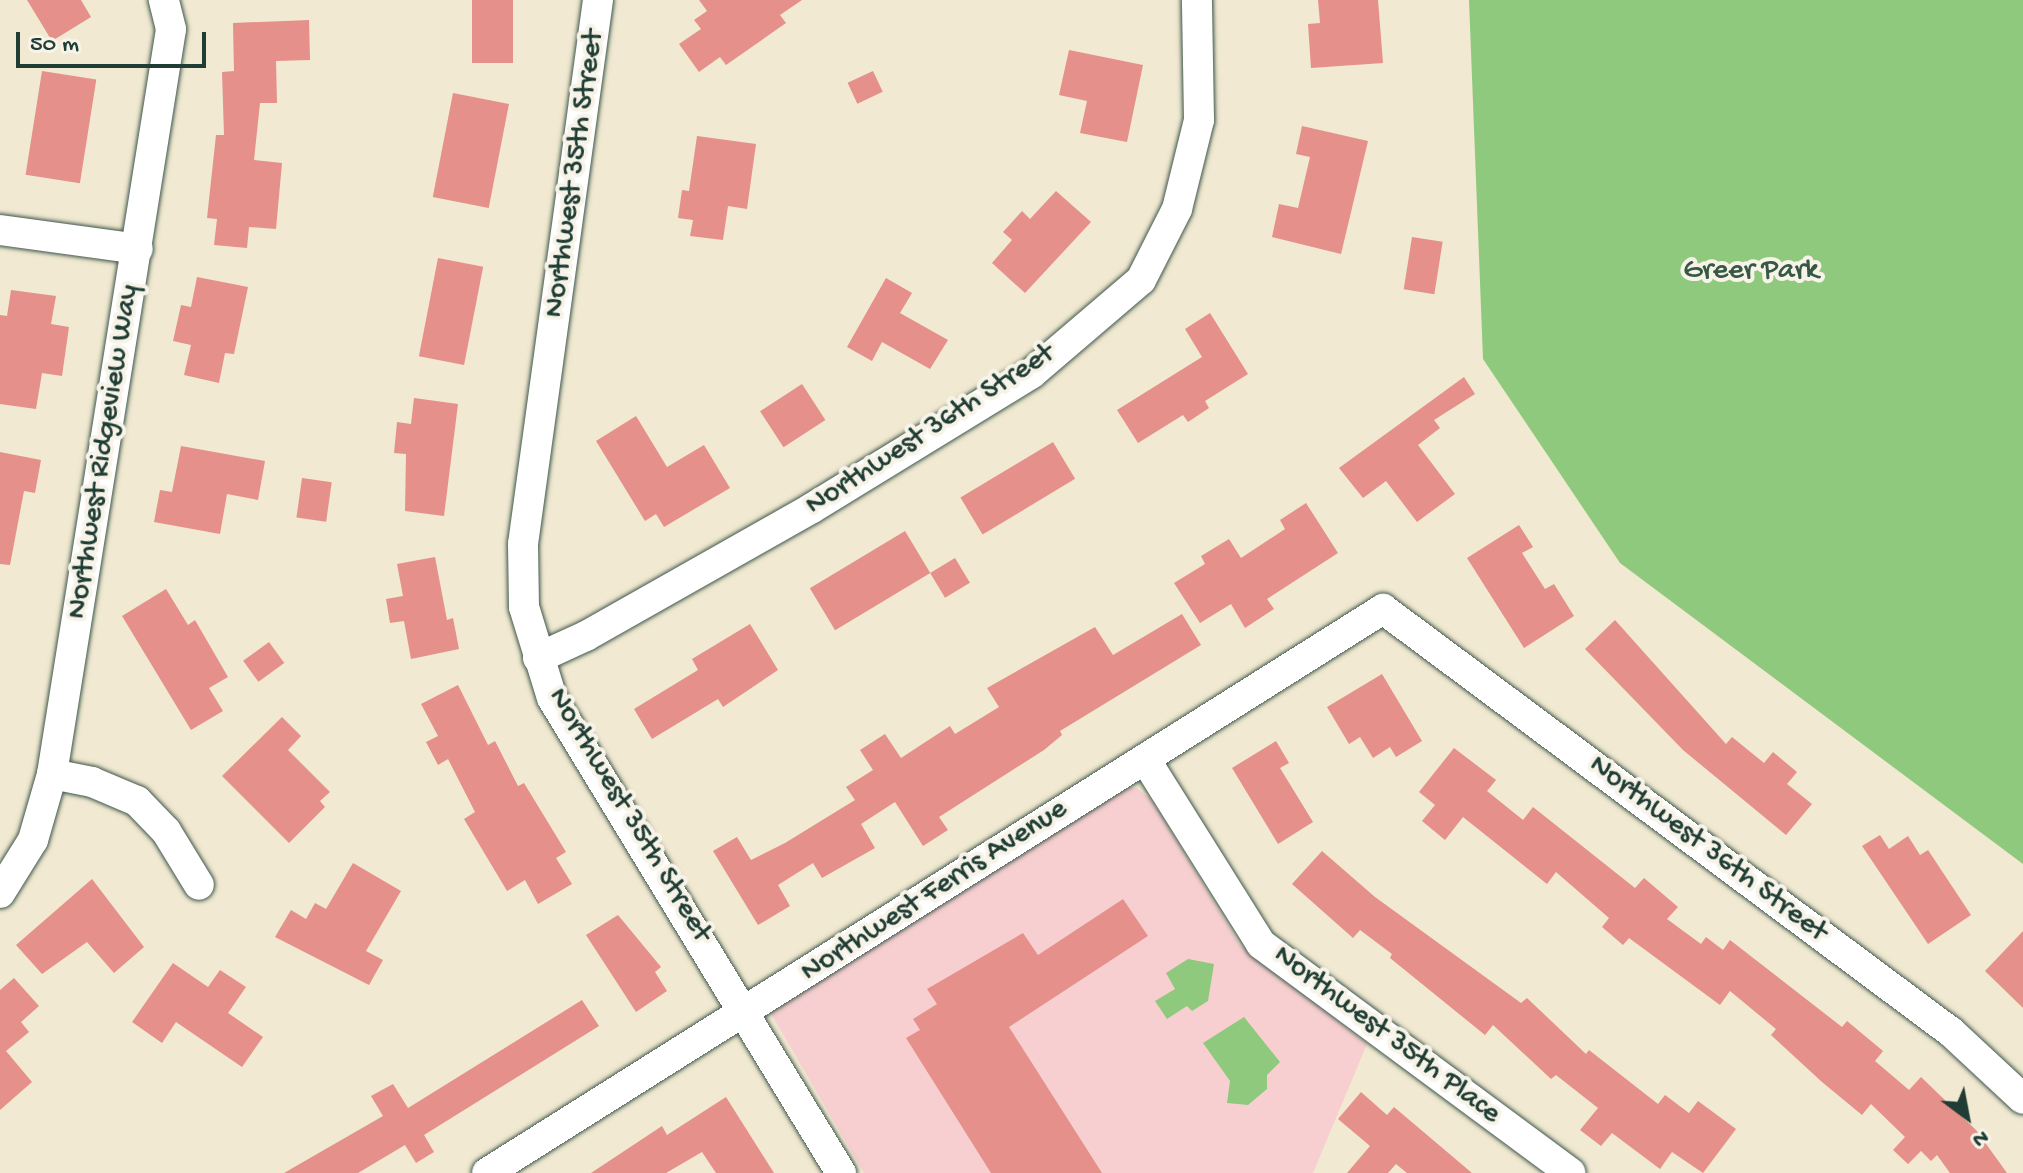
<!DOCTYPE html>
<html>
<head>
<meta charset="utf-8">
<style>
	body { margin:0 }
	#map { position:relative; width:2023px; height:1173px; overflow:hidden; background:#f1e9d1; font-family:"Gochi Hand",sans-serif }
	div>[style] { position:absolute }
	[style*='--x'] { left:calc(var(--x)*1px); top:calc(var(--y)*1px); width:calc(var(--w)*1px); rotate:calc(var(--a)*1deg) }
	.built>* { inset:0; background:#f7cfd0 }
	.green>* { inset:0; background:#8fc97d }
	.building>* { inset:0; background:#e5908a; transform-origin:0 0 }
	.roads { filter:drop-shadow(0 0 2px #3e574c) drop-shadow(0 0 2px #3e574c) }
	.street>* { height:30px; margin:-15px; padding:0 15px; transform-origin:15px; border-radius:15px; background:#fff }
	span { translate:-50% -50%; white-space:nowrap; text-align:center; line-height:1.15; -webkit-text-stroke:8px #f7f3e8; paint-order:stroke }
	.street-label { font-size:30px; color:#1f3d34 }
	.park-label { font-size:30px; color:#355943 }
	.north { position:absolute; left:1927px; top:1077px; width:80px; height:80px; -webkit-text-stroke:6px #f7f3e8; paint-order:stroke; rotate:148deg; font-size:22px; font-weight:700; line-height:32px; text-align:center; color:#1f3d34 }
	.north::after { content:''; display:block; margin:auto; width:28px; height:36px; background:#1f3d34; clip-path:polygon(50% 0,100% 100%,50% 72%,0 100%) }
	.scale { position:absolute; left:16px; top:32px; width:190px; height:36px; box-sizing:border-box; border:4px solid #1f3d34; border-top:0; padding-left:10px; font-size:24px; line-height:28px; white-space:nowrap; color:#1f3d34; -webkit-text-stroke:6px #f7f3e8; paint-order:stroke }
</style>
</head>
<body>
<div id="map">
	<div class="built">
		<i style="clip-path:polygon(1120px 787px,1136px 788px,1151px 799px,1240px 945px,1367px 1044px,1313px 1173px,864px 1173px,770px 1012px)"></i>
	</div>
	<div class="green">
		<i style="clip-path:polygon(1469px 0,2023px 0,2023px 864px,1620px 563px,1483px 359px)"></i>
		<i style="clip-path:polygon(1188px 959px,1214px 964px,1208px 1001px,1192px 1011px,1187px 1006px,1167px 1019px,1155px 1001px,1175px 989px,1166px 973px)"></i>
		<i style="clip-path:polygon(1244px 1017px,1280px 1062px,1267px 1075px,1267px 1089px,1248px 1105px,1227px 1103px,1230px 1081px,1203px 1043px)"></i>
	</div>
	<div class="building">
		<i style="clip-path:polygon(27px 0,81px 0,91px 17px,52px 41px)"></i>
		<i style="left:472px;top:0;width:41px;height:63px"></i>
		<i style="clip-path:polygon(699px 0,802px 0,780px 15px,786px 23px,726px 65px,720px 57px,699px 72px,679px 44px,701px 29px,694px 20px,707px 11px)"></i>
		<i style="clip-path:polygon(1318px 0,1378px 0,1383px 63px,1311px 68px,1308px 24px,1320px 23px)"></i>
		<i style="clip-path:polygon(309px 20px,310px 60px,276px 61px,277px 103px,260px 103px,254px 160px,282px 163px,276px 229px,249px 227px,247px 248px,214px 245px,217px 219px,207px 218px,216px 135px,224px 135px,222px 72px,234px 71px,233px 23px)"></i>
		<i style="clip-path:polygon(1069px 50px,1143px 65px,1127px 142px,1080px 133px,1087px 101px,1059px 95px)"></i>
		<i style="left:42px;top:71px;width:55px;height:105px;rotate:9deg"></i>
		<i style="left:873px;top:71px;width:23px;height:28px;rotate:65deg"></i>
		<i style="left:453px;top:93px;width:57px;height:106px;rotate:11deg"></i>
		<i style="clip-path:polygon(1302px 126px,1368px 141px,1341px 254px,1272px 237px,1279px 204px,1298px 208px,1310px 157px,1296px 154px)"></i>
		<i style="clip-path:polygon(697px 136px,756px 144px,747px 209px,728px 206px,723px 240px,690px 236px,693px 220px,678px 218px,682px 190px,689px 191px)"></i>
		<i style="clip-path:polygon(1056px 191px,1091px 222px,1025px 293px,992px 263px,1012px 240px,1003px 232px,1022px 211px,1030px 219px)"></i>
		<i style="left:1412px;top:237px;width:31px;height:53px;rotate:9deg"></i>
		<i style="left:438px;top:258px;width:46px;height:100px;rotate:11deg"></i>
		<i style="clip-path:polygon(197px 277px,248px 287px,234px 354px,225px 353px,219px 383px,184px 375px,191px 345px,173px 341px,181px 305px,191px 307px)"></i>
		<i style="clip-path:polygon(886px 278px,912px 293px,900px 313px,948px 340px,930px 369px,882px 342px,872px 361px,847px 347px)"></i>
		<i style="clip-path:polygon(11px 290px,56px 296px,51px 324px,69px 327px,62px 376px,42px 373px,36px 409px,0 404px,0 315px,7px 316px)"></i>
		<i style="clip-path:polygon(1210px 313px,1248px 374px,1205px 401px,1209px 408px,1188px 422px,1183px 415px,1138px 443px,1117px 410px,1202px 357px,1185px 329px)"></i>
		<i style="clip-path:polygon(1464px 377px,1475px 394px,1434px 420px,1440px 428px,1418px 445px,1455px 494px,1417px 522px,1386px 481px,1363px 498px,1339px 468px)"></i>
		<i style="left:802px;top:384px;width:43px;height:50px;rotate:57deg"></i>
		<i style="clip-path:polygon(414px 398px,458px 404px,444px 516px,405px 511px,406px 454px,394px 453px,397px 422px,411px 424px)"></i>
		<i style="clip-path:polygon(636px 416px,667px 467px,704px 445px,730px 488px,664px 527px,656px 514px,645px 521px,596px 441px)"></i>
		<i style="left:1053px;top:442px;width:43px;height:108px;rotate:59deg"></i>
		<i style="clip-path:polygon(181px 446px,265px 461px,258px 500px,227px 494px,220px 534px,154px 522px,160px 490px,172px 492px)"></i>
		<i style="clip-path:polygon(0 452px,41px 460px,35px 493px,24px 491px,10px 565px,0 564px)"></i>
		<i style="left:302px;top:478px;width:30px;height:40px;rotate:8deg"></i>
		<i style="clip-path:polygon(1306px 503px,1338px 553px,1267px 599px,1274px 609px,1245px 628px,1231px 604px,1200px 623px,1174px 583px,1205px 564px,1201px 556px,1229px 539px,1241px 558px,1285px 529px,1280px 520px)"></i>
		<i style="clip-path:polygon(1519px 525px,1533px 547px,1522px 553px,1545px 589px,1554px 584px,1574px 616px,1524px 648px,1467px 558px)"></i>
		<i style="left:905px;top:531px;width:49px;height:111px;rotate:59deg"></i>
		<i style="clip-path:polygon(435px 557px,447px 620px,453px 618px,459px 649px,411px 659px,404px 621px,390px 623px,386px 599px,403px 596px,397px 564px)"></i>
		<i style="left:955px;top:558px;width:29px;height:29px;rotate:59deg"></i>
		<i style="clip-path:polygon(166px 589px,188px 625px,195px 620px,228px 677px,209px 688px,223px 711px,191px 730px,122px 616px)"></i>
		<i style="clip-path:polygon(1182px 614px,1201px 645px,1060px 731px,1062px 735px,1044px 750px,939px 817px,948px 830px,923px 846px,895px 802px,861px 824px,875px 848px,822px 878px,813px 863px,778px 885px,790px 906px,758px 925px,713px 851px,737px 837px,751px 860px,785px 843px,855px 800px,846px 787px,873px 770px,860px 750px,885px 734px,901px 758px,950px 726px,955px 734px,999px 707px,987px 688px,1095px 627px,1113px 655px)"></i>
		<i style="clip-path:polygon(1615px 620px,1726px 744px,1732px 737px,1764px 763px,1773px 752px,1797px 772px,1787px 784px,1812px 804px,1786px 835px,1683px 750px,1585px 649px)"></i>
		<i style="clip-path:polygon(750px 624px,778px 670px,723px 707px,718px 699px,652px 739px,634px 709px,698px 670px,692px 659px)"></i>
		<i style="left:269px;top:642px;width:26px;height:32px;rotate:54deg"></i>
		<i style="clip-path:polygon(1382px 674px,1422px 741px,1396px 757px,1390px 747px,1373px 758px,1360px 737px,1349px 744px,1327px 707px)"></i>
		<i style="clip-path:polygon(458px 685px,488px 745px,495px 741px,518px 786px,524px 783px,566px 852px,556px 858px,572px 884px,538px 904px,525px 880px,507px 891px,464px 819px,475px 812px,448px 759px,438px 765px,426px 742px,438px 736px,421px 704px)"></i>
		<i style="clip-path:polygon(282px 717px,301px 736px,288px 750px,330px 792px,320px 801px,325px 807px,289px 843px,222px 776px)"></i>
		<i style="clip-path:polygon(1276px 741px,1289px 763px,1280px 768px,1313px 822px,1278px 844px,1232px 768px)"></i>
		<i style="clip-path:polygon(1454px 748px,1496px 780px,1487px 791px,1523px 820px,1533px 807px,1635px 888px,1644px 878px,1678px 907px,1667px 919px,1701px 944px,1706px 937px,1723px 950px,1730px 940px,1842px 1027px,1847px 1021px,1883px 1051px,1875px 1061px,1909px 1090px,1921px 1077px,1976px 1130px,2007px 1173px,1950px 1173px,1937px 1155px,1931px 1161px,1921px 1151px,1908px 1164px,1893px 1150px,1905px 1137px,1871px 1104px,1862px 1115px,1822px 1082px,1771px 1035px,1776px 1029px,1730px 991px,1720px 1005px,1629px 938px,1623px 945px,1602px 927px,1609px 918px,1556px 872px,1547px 884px,1463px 817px,1445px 840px,1422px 821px,1435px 805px,1419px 792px)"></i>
		<i style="clip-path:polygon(1880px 835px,1889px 849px,1908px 836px,1920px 855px,1928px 850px,1971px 915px,1928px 944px,1862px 846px)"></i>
		<i style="clip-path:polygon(1322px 851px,1375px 897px,1521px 1003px,1527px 998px,1586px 1054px,1589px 1050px,1658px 1104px,1665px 1095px,1689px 1113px,1698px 1101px,1736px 1129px,1703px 1173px,1672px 1152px,1660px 1169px,1612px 1133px,1601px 1146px,1580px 1130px,1598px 1108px,1556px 1075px,1551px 1079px,1493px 1025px,1485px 1035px,1390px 958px,1392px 954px,1360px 930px,1353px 938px,1292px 884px)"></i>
		<i style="clip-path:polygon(353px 863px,401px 891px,366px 951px,383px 960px,369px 985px,275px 937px,291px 910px,306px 919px,315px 903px,326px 909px)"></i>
		<i style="clip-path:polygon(92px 879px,144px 947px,114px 973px,87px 942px,42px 974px,16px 945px)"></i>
		<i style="clip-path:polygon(1123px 899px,1148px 936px,1009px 1027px,1102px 1173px,991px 1173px,906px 1038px,920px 1030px,913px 1019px,937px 1004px,927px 989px,1023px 933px,1038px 955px)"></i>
		<i style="clip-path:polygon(618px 915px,661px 967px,655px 972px,667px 991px,636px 1012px,586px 935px)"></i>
		<i style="clip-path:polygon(2023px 931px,2023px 1008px,1985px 971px)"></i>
		<i style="clip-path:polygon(173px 963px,208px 987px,220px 970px,246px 987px,228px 1013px,263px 1037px,242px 1067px,176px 1022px,162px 1043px,132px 1022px)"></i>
		<i style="clip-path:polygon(14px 978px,39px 1006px,21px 1022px,29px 1032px,6px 1051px,32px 1082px,0 1110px,0 990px)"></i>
		<i style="clip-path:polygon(582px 1000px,599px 1026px,424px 1135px,434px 1152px,416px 1163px,405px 1145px,358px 1173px,284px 1173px,383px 1116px,371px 1096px,393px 1084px,408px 1108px)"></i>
		<i style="clip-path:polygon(1361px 1092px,1387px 1115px,1394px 1107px,1472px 1173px,1407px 1173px,1396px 1164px,1388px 1173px,1347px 1173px,1370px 1146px,1338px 1119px)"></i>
		<i style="clip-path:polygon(726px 1097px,774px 1173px,716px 1173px,702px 1152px,666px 1173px,591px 1173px,662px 1126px,667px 1135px)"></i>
	</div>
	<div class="roads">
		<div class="street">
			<i style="--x:598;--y:0;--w:549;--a:97.85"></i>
			<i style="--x:523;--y:544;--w:63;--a:89.1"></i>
			<i style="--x:524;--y:607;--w:95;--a:72.9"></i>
			<i style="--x:552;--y:698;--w:556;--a:58.68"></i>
			<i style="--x:0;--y:230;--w:139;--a:7.8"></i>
			<i style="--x:538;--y:658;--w:53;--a:-24.6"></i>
			<i style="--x:586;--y:636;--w:260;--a:-29.5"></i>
			<i style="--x:812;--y:508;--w:258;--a:-31.5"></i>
			<i style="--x:1032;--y:373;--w:143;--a:-40.5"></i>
			<i style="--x:1141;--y:280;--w:80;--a:-63.1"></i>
			<i style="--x:1177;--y:209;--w:92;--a:-76.1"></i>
			<i style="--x:1199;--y:120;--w:120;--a:-91"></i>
			<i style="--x:1145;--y:759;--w:218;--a:57.9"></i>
			<i style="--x:1261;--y:944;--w:385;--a:36.5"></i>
			<i style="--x:52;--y:774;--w:41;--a:11.3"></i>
			<i style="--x:92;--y:782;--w:49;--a:22.9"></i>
			<i style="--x:137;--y:801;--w:42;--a:46"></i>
			<i style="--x:166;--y:831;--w:63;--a:58.6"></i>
			<i style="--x:0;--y:893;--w:62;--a:-58.1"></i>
			<i style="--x:33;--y:840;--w:69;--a:-73.9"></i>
			<i style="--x:52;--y:774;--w:754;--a:-80.92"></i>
			<i style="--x:171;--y:29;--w:30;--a:-104"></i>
			<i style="--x:487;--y:1173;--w:1059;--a:-32.19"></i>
			<i style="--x:1383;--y:609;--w:708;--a:36.68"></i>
			<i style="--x:1951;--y:1032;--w:98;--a:42.9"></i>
		</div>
	</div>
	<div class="street-label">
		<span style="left:576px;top:174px;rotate:-82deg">Northwest 35th Street</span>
		<span style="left:931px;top:431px;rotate:-33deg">Northwest 36th Street</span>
		<span style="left:105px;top:452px;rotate:-81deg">Northwest Ridgeview Way</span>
		<span style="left:628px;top:816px;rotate:59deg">Northwest 35th Street</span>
		<span style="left:1707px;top:850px;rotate:37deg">Northwest 36th Street</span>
		<span style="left:935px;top:892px;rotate:-33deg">Northwest Ferris Avenue</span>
		<span style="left:1386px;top:1036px;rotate:37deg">Northwest 35th Place</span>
	</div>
	<div class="park-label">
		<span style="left:1751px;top:272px">Greer Park</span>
	</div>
	<div class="north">N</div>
	<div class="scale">50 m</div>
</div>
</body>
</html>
